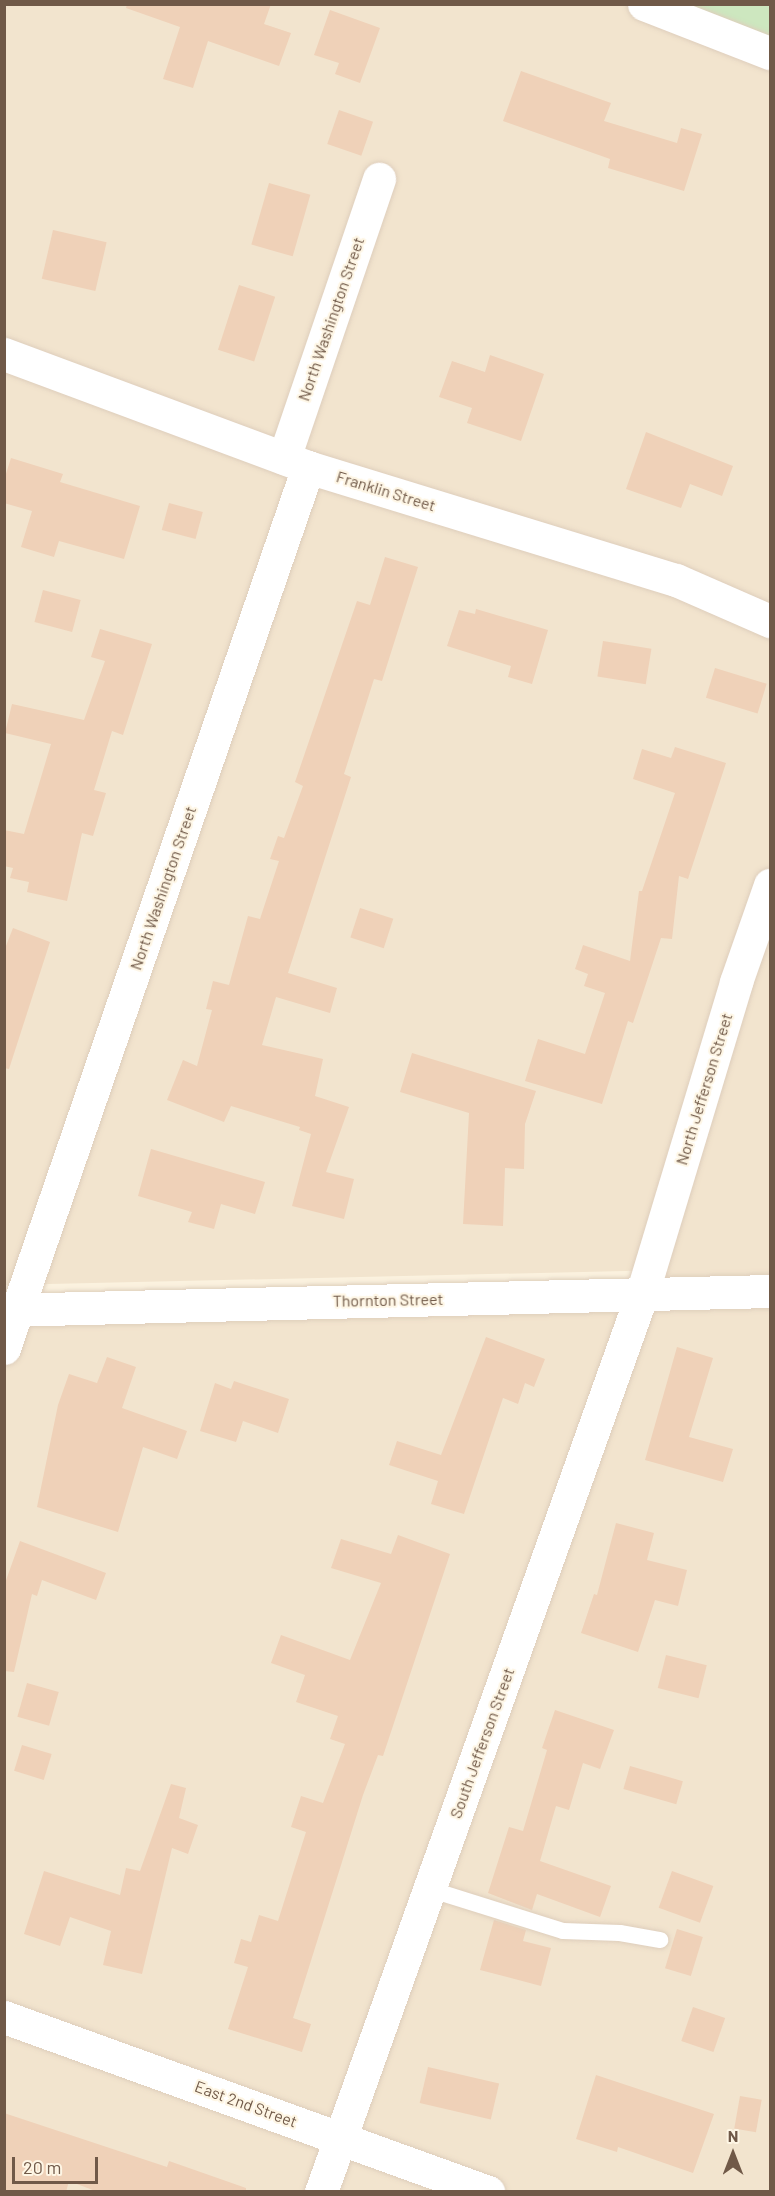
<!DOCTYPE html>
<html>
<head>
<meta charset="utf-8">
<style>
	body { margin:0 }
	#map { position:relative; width:775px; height:2196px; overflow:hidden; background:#fbf2df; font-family:Barlow,sans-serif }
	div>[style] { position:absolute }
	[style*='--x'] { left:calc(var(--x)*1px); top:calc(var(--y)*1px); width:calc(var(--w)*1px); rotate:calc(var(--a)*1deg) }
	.residential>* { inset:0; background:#f2e4ce }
	.green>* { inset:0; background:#cde7bf }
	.building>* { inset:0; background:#efd1b8; transform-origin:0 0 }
	.roads { filter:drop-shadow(0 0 2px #decebc) drop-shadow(0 0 2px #decebc) }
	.service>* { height:16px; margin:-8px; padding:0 8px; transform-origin:8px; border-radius:8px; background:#fff }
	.minor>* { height:33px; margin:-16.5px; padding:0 16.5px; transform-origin:16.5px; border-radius:16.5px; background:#fff }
	.tertiary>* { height:33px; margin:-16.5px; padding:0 16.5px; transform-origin:16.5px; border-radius:16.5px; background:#fff }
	span { translate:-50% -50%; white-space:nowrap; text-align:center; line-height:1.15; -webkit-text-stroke:4.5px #fef6e5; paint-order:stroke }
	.street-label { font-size:16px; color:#705948 }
	.frame { position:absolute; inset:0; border:6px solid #705948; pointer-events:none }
	.north { position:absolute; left:703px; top:2124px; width:60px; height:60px; -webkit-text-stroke:4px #fef6e5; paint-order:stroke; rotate:0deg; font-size:16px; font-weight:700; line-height:24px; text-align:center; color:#705948 }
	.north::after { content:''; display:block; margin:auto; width:21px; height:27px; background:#705948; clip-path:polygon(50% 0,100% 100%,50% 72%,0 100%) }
	.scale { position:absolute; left:12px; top:2157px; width:86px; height:27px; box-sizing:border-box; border:3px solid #705948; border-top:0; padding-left:8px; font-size:18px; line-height:21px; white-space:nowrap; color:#705948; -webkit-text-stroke:4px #fef6e5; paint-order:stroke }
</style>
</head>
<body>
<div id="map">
	<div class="residential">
		<i style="clip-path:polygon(5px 5px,654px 5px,770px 50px,770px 2191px,5px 2191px,4px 1322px,622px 1307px,669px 1270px,5px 1285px)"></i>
	</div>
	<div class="green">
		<i style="clip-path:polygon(669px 5px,770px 5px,770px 41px)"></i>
	</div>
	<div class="building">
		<i style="clip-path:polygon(127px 4px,271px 4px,264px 24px,291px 33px,279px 66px,208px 41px,193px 88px,163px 79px,180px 27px,126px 8px)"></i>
		<i style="clip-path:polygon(330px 10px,380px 28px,360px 83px,335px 74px,339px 63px,314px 55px)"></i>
		<i style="clip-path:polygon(521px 71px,611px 103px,604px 121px,677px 143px,681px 128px,702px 134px,684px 191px,608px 168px,610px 159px,503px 121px)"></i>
		<i style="left:339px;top:110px;width:36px;height:36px;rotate:19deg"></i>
		<i style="left:269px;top:183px;width:43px;height:64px;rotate:16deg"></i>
		<i style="left:53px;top:230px;width:55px;height:50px;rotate:13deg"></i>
		<i style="left:239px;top:285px;width:38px;height:68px;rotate:18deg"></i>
		<i style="clip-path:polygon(490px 355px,544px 374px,521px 441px,467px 423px,472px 408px,439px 397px,452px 361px,485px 372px)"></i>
		<i style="clip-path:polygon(646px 432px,733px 466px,722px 496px,690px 484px,681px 508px,626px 489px)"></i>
		<i style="clip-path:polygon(11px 458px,63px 474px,60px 482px,140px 506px,124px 559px,59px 541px,54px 557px,21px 547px,32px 511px,4px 503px,4px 480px)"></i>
		<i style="left:169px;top:503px;width:35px;height:28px;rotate:15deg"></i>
		<i style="clip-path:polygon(385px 557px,418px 567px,382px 681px,374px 679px,344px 774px,351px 777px,288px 973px,337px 988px,330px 1013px,276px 997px,262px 1045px,323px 1059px,315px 1096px,349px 1107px,326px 1172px,354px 1179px,344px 1219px,292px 1206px,311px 1134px,299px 1130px,300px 1127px,231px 1106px,224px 1122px,167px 1100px,183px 1060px,197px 1066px,212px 1010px,206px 1009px,213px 981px,229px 985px,248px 916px,260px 919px,279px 861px,270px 859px,278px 836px,284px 838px,303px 786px,295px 782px,357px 601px,370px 605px)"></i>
		<i style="left:43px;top:590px;width:39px;height:33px;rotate:15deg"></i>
		<i style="clip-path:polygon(476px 609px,548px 630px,532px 684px,508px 677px,511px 666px,447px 646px,459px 610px,475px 614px)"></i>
		<i style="clip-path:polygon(100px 629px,152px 644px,123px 735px,112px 731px,94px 790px,106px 793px,93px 836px,82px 833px,67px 901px,27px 892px,29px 882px,10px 878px,13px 868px,4px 866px,4px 830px,24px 834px,51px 744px,5px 733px,12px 704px,84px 720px,105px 661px,91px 657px)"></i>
		<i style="left:603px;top:641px;width:49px;height:36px;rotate:9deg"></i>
		<i style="left:715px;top:668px;width:54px;height:31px;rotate:17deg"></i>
		<i style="clip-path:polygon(675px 747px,726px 763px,688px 879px,679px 876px,672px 939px,661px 938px,633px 1023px,628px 1021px,602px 1104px,525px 1081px,538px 1039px,585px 1054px,605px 993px,584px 986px,588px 974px,575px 969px,583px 945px,630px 961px,639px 891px,642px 891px,675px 793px,633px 779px,642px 749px,671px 758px)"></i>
		<i style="left:360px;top:908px;width:35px;height:31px;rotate:18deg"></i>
		<i style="clip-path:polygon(13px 928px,50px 942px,9px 1069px,4px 1068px,4px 951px)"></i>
		<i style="clip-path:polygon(412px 1053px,536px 1091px,525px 1124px,524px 1169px,505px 1168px,503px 1226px,463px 1224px,469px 1113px,400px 1092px)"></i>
		<i style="clip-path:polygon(151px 1149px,265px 1182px,255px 1214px,221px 1204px,214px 1229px,188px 1222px,192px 1212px,138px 1196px)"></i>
		<i style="clip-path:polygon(486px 1337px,545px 1359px,534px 1387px,525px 1383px,518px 1404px,503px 1398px,464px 1514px,431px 1504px,438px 1481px,389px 1465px,397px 1441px,441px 1455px)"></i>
		<i style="clip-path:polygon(677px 1347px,713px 1358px,689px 1437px,733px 1449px,723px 1482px,645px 1460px)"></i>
		<i style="clip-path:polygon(107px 1357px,136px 1367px,122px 1408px,187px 1431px,177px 1459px,143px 1447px,118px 1532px,37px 1507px,58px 1405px,69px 1374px,97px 1383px)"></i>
		<i style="clip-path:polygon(234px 1381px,289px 1399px,278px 1433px,243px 1421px,236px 1442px,200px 1431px,215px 1383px,231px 1389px)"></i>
		<i style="clip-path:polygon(616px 1523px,654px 1533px,647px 1560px,687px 1570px,678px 1606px,655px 1600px,638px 1652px,581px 1633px,594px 1594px,597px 1595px)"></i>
		<i style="clip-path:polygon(398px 1535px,450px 1554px,383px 1756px,378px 1755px,363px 1795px,293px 2018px,311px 2024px,302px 2052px,228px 2029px,248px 1967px,234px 1963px,241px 1939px,251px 1942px,259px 1915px,278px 1921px,306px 1832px,291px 1827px,301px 1796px,323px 1803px,345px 1744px,330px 1739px,338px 1716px,296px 1702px,305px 1675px,271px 1663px,281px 1635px,350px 1660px,381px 1583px,331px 1568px,341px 1539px,391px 1554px)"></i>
		<i style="clip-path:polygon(20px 1541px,106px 1573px,96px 1600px,42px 1580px,37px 1596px,32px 1594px,14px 1672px,4px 1671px,4px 1586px)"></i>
		<i style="left:666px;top:1655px;width:42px;height:34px;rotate:14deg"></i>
		<i style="left:27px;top:1683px;width:33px;height:35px;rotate:16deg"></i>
		<i style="clip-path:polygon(555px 1710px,614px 1730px,600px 1769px,583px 1763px,569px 1810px,556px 1806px,540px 1861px,611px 1886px,600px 1917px,537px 1894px,532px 1910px,488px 1893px,509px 1827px,523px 1831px,547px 1750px,542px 1748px)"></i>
		<i style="left:22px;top:1745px;width:31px;height:27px;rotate:17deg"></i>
		<i style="left:630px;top:1766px;width:55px;height:24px;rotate:16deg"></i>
		<i style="clip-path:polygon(171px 1784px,186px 1788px,179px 1818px,198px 1825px,188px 1854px,172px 1848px,142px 1974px,103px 1965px,111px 1931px,70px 1917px,60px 1946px,24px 1934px,44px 1871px,120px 1895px,126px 1868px,140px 1871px)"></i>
		<i style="left:672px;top:1871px;width:44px;height:39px;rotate:20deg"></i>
		<i style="clip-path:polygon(494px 1920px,526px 1930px,523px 1941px,551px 1948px,541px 1986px,480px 1970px)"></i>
		<i style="left:677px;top:1929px;width:27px;height:41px;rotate:17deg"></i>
		<i style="left:693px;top:2007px;width:34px;height:36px;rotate:19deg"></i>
		<i style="left:428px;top:2067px;width:73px;height:37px;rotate:13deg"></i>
		<i style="clip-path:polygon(596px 2075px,714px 2114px,693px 2173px,618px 2147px,617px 2152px,576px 2139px)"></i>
		<i style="left:740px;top:2096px;width:22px;height:33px;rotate:10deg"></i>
		<i style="clip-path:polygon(4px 2113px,167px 2167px,169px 2161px,246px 2188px,246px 2192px,98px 2192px,69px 2181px,66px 2192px,4px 2192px)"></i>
	</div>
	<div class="roads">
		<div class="service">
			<i style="--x:429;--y:1889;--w:140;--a:17.4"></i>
			<i style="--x:563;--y:1931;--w:57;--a:2"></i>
			<i style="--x:620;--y:1933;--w:41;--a:9.9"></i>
		</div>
		<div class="minor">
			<i style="--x:644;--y:4;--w:135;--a:21.3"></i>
			<i style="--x:4;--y:354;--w:324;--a:20.4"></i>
			<i style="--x:308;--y:467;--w:385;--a:17.1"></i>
			<i style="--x:676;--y:580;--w:103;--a:23.6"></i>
			<i style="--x:284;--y:458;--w:295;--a:-71.2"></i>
			<i style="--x:4;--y:1348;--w:932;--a:-70.96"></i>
			<i style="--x:4;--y:2017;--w:515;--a:19.88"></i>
			<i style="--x:321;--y:2192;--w:954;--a:-70.33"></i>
			<i style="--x:642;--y:1294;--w:326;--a:-73.2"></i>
			<i style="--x:736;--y:982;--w:103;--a:-70.7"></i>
		</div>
		<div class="tertiary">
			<i style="--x:4;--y:1310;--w:766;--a:-1.42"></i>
		</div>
	</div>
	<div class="street-label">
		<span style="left:331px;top:319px;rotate:-71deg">North Washington Street</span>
		<span style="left:386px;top:491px;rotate:17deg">Franklin Street</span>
		<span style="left:163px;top:888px;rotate:-71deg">North Washington Street</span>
		<span style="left:704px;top:1089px;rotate:-73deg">North Jefferson Street</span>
		<span style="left:388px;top:1300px;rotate:-1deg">Thornton Street</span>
		<span style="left:482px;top:1743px;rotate:-70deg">South Jefferson Street</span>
		<span style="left:246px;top:2104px;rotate:20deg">East 2nd Street</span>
	</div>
	<div class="frame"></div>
	<div class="north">N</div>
	<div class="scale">20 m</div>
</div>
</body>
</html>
